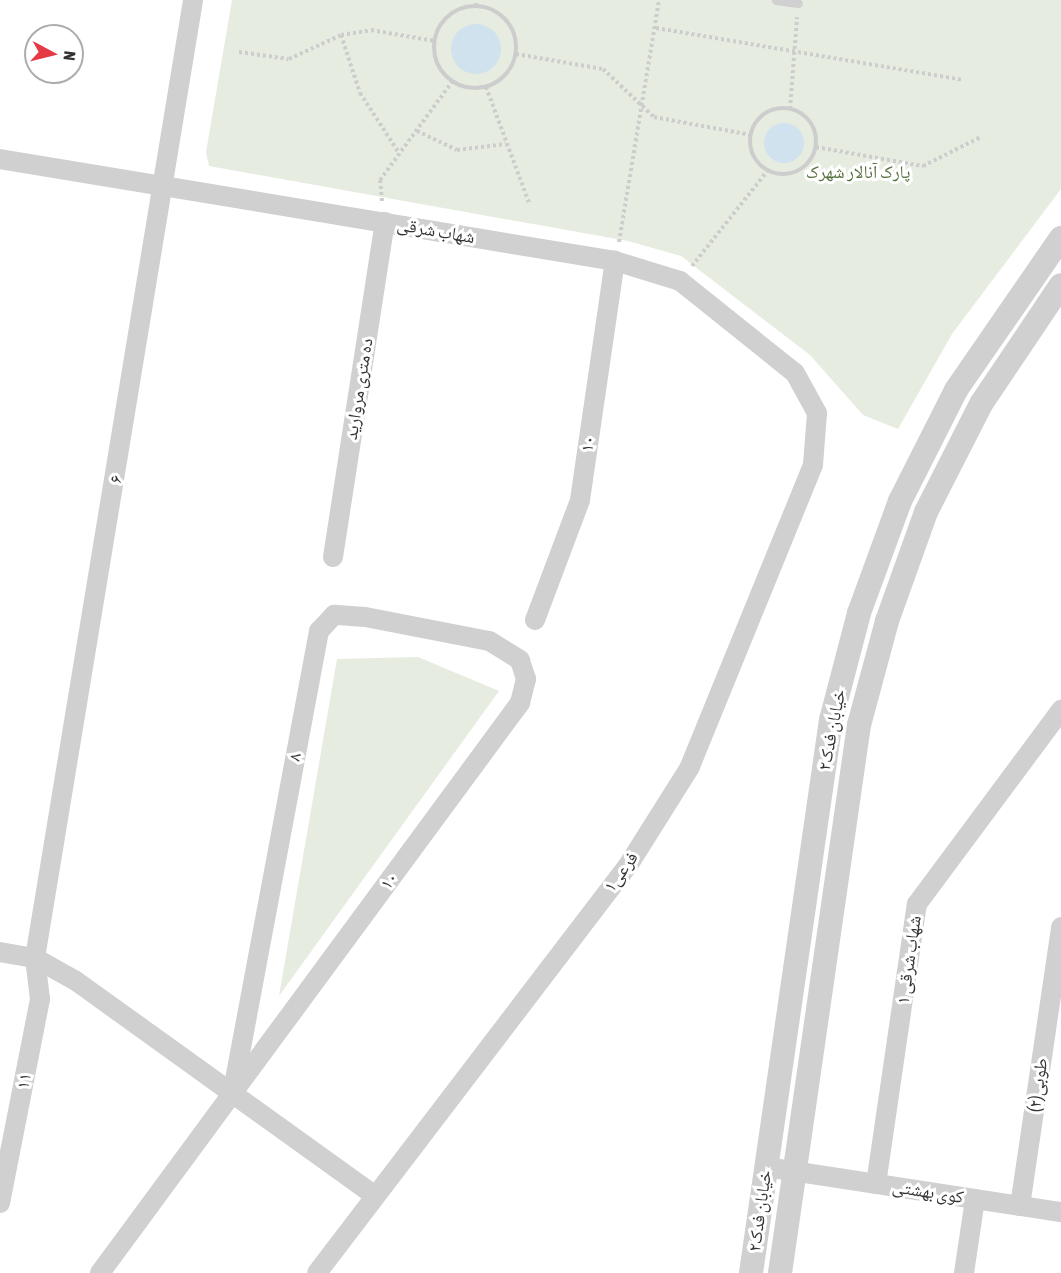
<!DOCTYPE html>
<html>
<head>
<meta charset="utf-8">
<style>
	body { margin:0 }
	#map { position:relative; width:1061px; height:1273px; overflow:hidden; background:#fff; font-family:"Asap Condensed","Noto Naskh Arabic",sans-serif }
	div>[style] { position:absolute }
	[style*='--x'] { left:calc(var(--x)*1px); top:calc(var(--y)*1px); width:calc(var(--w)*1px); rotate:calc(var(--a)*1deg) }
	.green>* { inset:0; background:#e6ecdf }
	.water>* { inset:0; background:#cfe2ee }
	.round { border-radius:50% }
	.path>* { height:4px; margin-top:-2px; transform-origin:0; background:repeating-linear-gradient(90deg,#cdcdcd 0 3px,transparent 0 6px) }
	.path>.ring { margin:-2px; padding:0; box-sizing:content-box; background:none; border:4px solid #cdcdcd; border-radius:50% }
	.service>* { height:9px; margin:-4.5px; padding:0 4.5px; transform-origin:4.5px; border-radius:4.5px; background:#d0d0d0 }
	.minor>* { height:20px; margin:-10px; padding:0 10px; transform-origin:10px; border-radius:10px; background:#d0d0d0 }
	.tertiary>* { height:24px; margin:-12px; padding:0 12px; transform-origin:12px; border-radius:12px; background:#d0d0d0 }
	span { translate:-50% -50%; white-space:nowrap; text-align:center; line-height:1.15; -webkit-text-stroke:6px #fff; paint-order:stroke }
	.park-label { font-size:18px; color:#56703f }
	.street-label { font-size:18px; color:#333 }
	.north { position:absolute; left:24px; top:24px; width:60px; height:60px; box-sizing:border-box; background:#fff; border:2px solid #adadad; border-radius:50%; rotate:97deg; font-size:16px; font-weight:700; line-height:24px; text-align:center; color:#333 }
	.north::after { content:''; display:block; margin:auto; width:21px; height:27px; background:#e63946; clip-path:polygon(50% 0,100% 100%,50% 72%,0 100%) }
</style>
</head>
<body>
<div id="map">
	<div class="green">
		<i style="clip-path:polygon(232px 0,1061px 0,1061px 189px,952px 334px,898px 429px,863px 415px,810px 355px,681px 256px,628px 241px,209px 166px,206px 152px)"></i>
		<i style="clip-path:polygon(418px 657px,499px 691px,279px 996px,337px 659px)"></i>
	</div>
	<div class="water">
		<i class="round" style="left:451px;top:24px;width:50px;height:50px"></i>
		<i class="round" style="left:764px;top:123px;width:40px;height:40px"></i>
	</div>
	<div class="path">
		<i style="--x:476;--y:6;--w:6;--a:-81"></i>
		<i class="ring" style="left:434px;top:6px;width:78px;height:78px"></i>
		<i style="--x:656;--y:28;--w:311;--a:9.6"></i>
		<i style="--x:341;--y:35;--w:61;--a:71.9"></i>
		<i style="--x:360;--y:93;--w:72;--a:57"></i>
		<i style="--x:239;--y:52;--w:50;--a:8"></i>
		<i style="--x:289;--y:59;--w:57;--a:-24.8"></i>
		<i style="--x:341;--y:35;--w:30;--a:-9"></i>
		<i style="--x:371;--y:30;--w:65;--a:9.8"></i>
		<i style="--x:516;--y:54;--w:88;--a:9.8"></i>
		<i style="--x:603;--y:69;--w:70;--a:43.3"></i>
		<i style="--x:654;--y:117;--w:99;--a:10.5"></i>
		<i style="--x:486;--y:87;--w:126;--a:69.6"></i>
		<i class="ring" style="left:750px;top:108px;width:62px;height:62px"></i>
		<i style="--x:790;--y:109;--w:92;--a:-85.6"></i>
		<i style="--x:417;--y:131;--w:44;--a:25.4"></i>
		<i style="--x:457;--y:150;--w:49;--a:-7"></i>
		<i style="--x:816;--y:147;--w:109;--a:10.1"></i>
		<i style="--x:923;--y:166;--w:65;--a:-26.6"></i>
		<i style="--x:382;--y:201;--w:21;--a:-95"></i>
		<i style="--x:380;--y:180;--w:122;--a:-53.7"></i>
		<i style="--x:619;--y:242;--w:245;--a:-80.6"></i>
		<i style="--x:692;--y:266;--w:122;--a:-51.6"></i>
	</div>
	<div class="service">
		<i style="--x:776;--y:0;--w:22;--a:8"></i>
	</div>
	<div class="minor">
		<i style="--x:0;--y:159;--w:623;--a:9.42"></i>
		<i style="--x:615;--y:261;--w:68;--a:17.1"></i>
		<i style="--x:680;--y:281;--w:147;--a:38.7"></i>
		<i style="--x:795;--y:373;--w:46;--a:61.2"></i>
		<i style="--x:817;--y:413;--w:52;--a:94.4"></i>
		<i style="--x:813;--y:465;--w:326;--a:112.2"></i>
		<i style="--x:690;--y:767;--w:115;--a:122.2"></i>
		<i style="--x:629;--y:864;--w:514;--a:127.34"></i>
		<i style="--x:333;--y:557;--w:339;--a:-81.2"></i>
		<i style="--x:535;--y:620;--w:128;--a:-69.4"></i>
		<i style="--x:580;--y:500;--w:242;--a:-81.7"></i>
		<i style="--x:0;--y:952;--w:36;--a:10"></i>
		<i style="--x:35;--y:958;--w:47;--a:29.3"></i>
		<i style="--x:76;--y:981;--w:367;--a:35.7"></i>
		<i style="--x:766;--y:1167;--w:298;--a:8.7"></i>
		<i style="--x:876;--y:1184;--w:283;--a:-81.7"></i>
		<i style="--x:917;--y:904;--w:242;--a:-53.4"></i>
		<i style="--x:0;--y:1203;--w:208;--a:-78.9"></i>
		<i style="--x:40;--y:999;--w:41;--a:-97"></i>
		<i style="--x:35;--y:958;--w:971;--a:-80.63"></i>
		<i style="--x:1020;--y:1206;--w:282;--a:-81.6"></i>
		<i style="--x:100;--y:1273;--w:708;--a:-53.62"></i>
		<i style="--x:520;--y:703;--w:25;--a:-76"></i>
		<i style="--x:526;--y:679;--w:20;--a:-108"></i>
		<i style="--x:520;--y:660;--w:36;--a:-148"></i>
		<i style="--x:489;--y:641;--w:126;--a:-169"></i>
		<i style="--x:365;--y:617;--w:31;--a:-176"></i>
		<i style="--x:334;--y:615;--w:22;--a:133"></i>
		<i style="--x:319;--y:631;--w:471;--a:100.6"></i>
		<i style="--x:964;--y:1273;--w:75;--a:-81.5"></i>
	</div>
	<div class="tertiary">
		<i style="--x:751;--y:1273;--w:559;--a:-81.77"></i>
		<i style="--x:831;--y:720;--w:111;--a:-75.3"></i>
		<i style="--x:859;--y:613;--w:119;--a:-69.9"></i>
		<i style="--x:900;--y:501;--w:124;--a:-63.2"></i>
		<i style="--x:956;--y:390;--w:185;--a:-55.4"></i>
		<i style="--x:780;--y:1273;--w:554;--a:-81.8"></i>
		<i style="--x:859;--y:725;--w:108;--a:-74.9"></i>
		<i style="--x:887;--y:621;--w:116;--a:-70.3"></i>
		<i style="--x:926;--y:512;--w:121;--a:-63"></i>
		<i style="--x:981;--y:404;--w:143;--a:-56.1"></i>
	</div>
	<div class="park-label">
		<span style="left:858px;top:172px">پارک آنالار شهرک</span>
	</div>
	<div class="street-label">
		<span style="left:436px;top:231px;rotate:10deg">شهاب شرقی</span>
		<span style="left:359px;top:389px;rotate:-81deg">ده متری مروارید</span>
		<span style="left:588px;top:444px;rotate:-81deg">۱۰</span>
		<span style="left:116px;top:479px;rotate:-81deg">۶</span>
		<span style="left:832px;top:730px;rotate:-79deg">خیابان فدک۲</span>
		<span style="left:295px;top:757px;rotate:-79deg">۸</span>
		<span style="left:621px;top:872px;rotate:-54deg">فرعی۱</span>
		<span style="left:389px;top:881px;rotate:-54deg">۱۰</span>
		<span style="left:909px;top:960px;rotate:-82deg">شهاب شرقی ۱</span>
		<span style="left:24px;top:1081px;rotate:-79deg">۱۱</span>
		<span style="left:1038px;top:1085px;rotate:-82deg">طوبی(۲)</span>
		<span style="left:928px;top:1192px;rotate:9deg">کوی بهشتی</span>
		<span style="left:760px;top:1211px;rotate:-82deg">خیابان فدک۲</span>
	</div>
	<div class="north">N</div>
</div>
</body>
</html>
